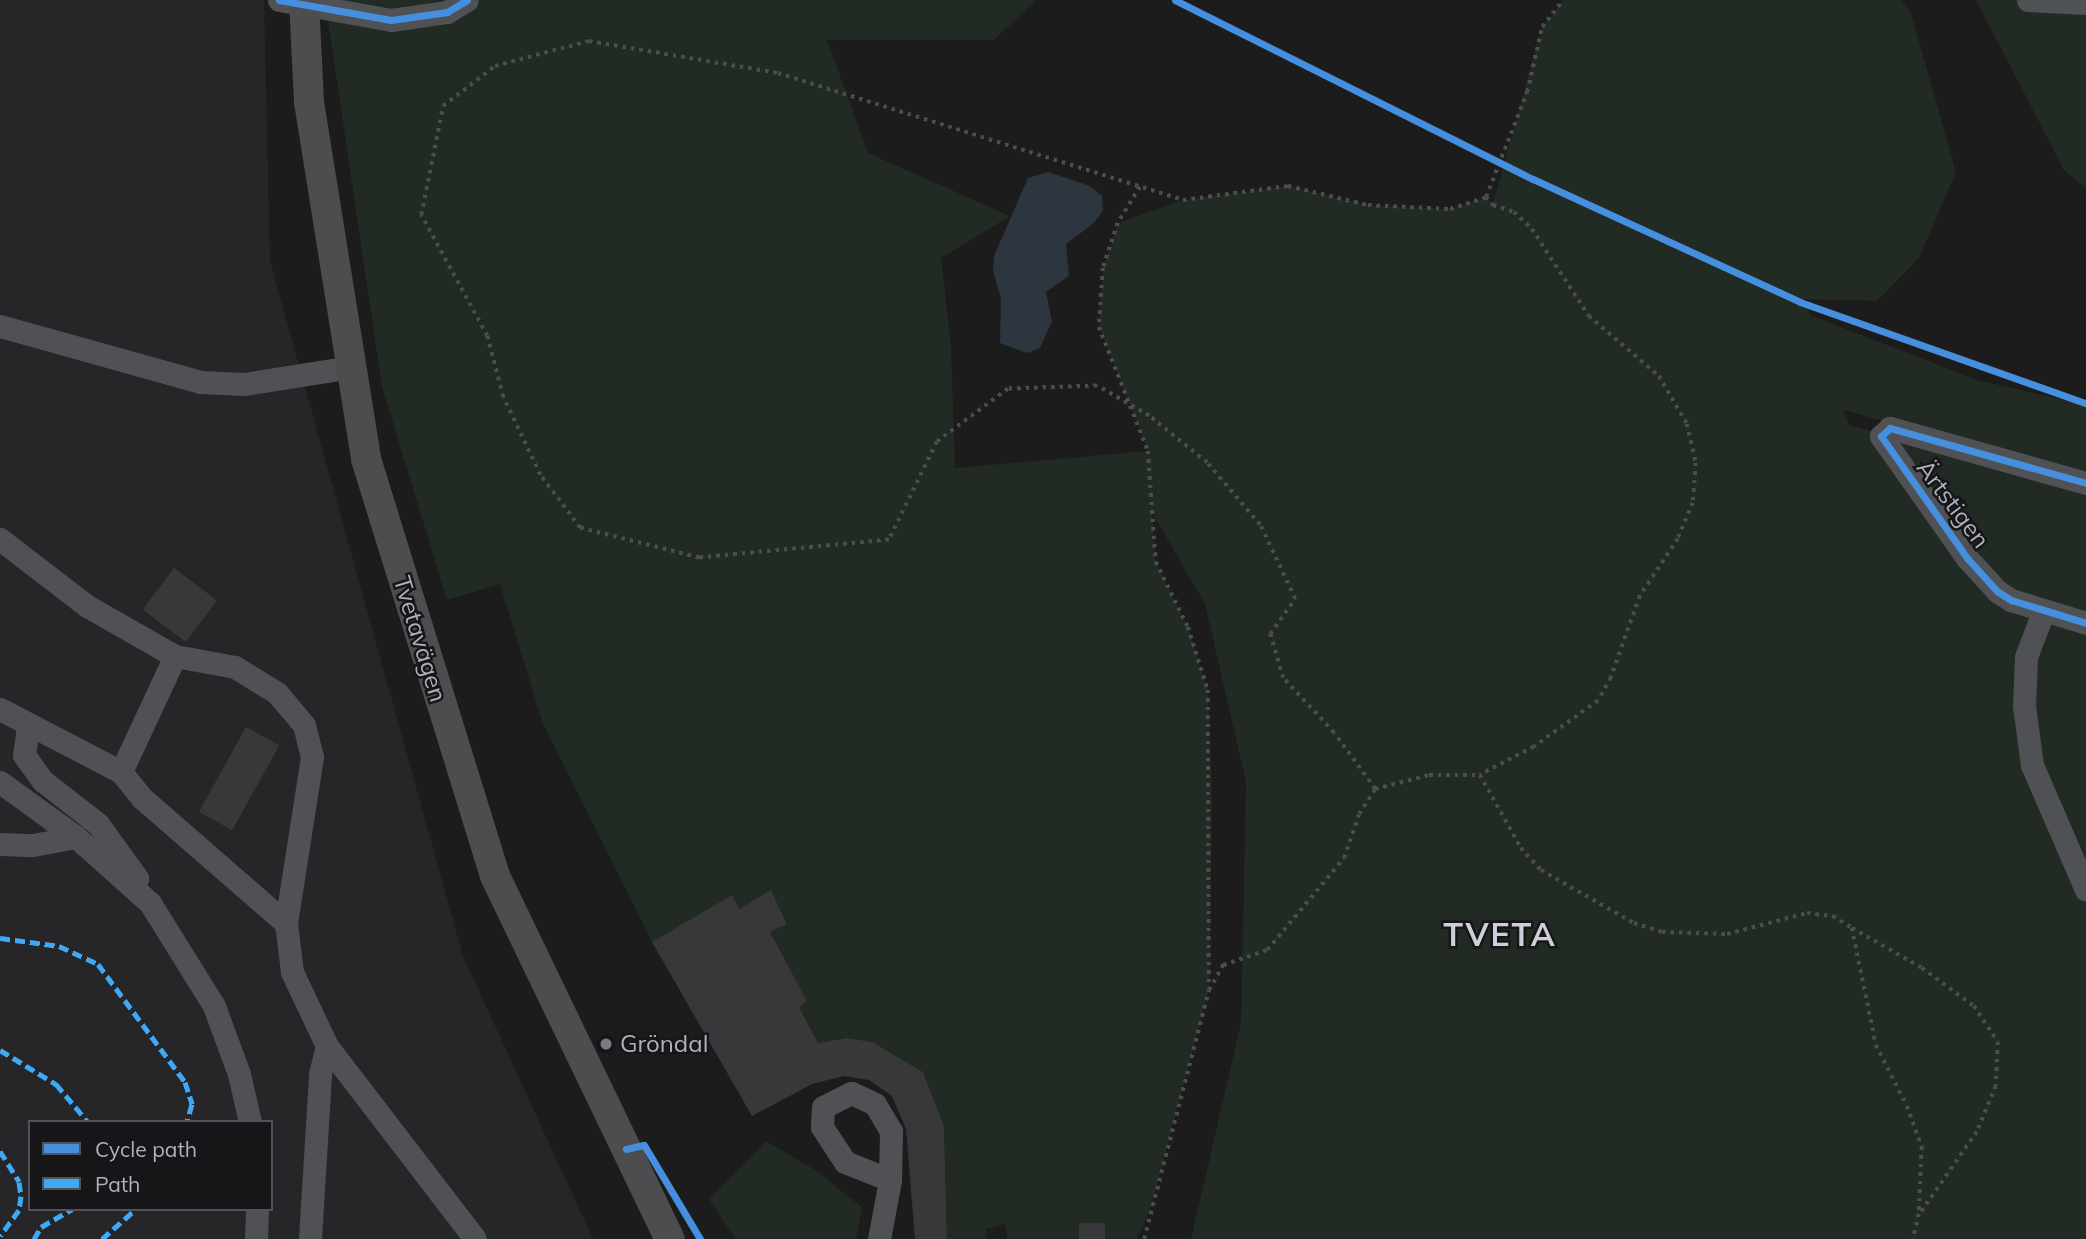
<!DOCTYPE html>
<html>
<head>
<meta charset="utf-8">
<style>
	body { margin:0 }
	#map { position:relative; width:2086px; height:1239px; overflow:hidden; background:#1c1c1c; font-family:Mulish,sans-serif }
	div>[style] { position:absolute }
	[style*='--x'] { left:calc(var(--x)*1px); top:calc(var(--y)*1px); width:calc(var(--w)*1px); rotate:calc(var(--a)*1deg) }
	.built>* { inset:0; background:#262528 }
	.green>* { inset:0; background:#212a23 }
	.water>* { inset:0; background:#2d363f }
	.building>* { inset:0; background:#38383a; transform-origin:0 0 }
	.path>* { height:3.5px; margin-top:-1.75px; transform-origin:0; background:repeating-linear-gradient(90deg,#4c4d4f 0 3.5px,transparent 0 8.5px) }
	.minor>* { height:23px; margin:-11.5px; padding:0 11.5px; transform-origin:11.5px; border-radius:11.5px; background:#4f5155 }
	.major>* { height:30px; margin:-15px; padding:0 15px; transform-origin:15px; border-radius:15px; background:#4d4d50 }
	.quiet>* { height:5px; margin-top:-2.5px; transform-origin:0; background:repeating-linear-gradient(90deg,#3fa9f5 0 10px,transparent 0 15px) }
	.cycleway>* { height:7px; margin:-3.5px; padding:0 3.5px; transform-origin:3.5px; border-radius:3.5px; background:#468fdf }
	.dots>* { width:19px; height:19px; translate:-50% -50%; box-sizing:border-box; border:4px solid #161518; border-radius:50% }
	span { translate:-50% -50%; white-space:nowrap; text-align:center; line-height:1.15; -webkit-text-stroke:5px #161518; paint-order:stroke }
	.street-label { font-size:24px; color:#adb1bd }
	.poi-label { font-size:24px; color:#adb1bd }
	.left { translate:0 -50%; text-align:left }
	.district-label { font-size:32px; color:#ced0d9; font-weight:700; letter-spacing:2px }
	.legend { position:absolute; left:28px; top:1120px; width:245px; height:91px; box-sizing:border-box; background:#161518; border:2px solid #52535a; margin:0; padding:9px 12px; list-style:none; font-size:21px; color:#adb1bd }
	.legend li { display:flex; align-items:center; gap:14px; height:35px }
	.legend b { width:35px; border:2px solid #52535a }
</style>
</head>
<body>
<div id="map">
	<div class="built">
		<i style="clip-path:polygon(evenodd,0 0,264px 0,270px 261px,463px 956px,593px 1239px,0 1239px,0 0,30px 1122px,271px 1122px,271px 1209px,30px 1209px,30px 1122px)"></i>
	</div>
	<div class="green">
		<i style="clip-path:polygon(325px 0,1036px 0,994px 40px,827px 40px,868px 153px,1010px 216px,941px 258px,951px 346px,955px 468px,1148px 451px,1099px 327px,1103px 268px,1118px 223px,1183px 200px,1288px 186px,1368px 205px,1450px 209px,1486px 197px,1493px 204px,1542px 27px,1563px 0,1900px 0,1911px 13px,1956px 172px,1919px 258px,1877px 301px,1804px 299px,1810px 315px,1977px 380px,2086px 405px,2086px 475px,1843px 410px,1849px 425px,2086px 488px,2086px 1239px,1191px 1239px,1241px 1023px,1246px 782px,1205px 604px,1152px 512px,1156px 562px,1188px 627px,1208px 690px,1212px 798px,1209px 990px,1151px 1206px,1137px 1239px,1105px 1239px,1104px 1223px,1079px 1224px,1080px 1239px,1007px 1239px,1005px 1224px,986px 1229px,987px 1239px,947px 1239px,944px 1126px,923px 1072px,871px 1042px,847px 1038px,818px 1043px,799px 1007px,807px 1001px,770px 932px,787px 923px,771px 890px,739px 909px,732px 896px,652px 942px,543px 724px,500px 584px,447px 600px,382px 387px)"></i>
		<i style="clip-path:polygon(1976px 0,2086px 0,2086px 189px,2064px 170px)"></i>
		<i style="clip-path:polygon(766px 1141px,812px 1168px,862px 1207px,856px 1239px,735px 1239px,709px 1199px)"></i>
	</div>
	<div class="water">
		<i style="clip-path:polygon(1048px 172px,1090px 186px,1102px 196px,1103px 210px,1094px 223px,1066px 244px,1069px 276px,1046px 292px,1052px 321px,1040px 348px,1027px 353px,1000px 343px,1001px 299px,993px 270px,994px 256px,1028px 178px)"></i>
	</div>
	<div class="building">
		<i style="left:174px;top:568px;width:54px;height:52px;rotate:37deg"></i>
		<i style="left:246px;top:727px;width:38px;height:97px;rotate:29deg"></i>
		<i style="clip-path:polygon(771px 890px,787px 924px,770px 932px,807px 1001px,799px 1007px,818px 1043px,847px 1038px,872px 1042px,923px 1072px,944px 1126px,947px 1239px,915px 1239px,906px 1129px,892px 1096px,869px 1080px,844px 1076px,812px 1084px,752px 1116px,652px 942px,732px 895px,739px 909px)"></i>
		<i style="left:1105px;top:1223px;width:16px;height:26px;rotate:90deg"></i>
	</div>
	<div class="path">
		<i style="--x:1140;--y:187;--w:42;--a:121.4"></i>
		<i style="--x:1118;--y:223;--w:47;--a:108.4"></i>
		<i style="--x:1103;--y:268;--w:59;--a:93.9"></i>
		<i style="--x:1099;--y:327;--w:133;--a:68.4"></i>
		<i style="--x:1148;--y:451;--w:111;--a:85.9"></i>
		<i style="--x:1156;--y:562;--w:72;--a:63.8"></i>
		<i style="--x:1188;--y:627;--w:66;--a:72.4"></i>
		<i style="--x:1208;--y:690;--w:298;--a:89.8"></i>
		<i style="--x:1486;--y:197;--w:113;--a:-68.7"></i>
		<i style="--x:1527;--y:92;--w:67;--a:-77"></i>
		<i style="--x:1542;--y:27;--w:34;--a:-52"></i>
		<i style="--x:1375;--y:789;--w:56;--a:-14.5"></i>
		<i style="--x:1429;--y:775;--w:51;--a:0"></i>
		<i style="--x:1852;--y:928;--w:81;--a:29.7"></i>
		<i style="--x:1922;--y:968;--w:64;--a:36.2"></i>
		<i style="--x:1974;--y:1006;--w:43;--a:56.3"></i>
		<i style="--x:1998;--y:1042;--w:44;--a:92.6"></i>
		<i style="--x:1996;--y:1086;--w:50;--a:112.4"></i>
		<i style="--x:1977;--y:1132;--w:100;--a:124.8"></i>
		<i style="--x:1144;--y:1239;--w:257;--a:-75.4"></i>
		<i style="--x:1209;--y:990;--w:29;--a:-61"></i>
		<i style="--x:1223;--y:965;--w:46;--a:-18.8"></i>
		<i style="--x:1267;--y:950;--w:120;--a:-50.1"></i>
		<i style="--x:1344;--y:858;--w:46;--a:-71.2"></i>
		<i style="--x:1359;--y:814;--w:30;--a:-57"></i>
		<i style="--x:1375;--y:789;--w:69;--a:-126.2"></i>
		<i style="--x:1334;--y:733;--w:75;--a:-132.8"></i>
		<i style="--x:1283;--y:678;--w:46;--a:-106.5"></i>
		<i style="--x:1270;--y:634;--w:43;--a:-54.5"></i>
		<i style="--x:1295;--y:599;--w:82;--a:-115.3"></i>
		<i style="--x:1260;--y:525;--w:82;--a:-130.5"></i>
		<i style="--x:1207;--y:463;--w:75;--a:-141"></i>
		<i style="--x:1149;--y:416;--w:60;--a:-150"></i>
		<i style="--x:1097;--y:386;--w:89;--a:178.1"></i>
		<i style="--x:1008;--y:389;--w:89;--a:143.3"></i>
		<i style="--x:937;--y:442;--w:109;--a:116.1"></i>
		<i style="--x:889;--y:540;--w:191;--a:174.6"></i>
		<i style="--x:699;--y:558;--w:123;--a:-165.9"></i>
		<i style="--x:580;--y:528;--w:66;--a:-127"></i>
		<i style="--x:540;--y:475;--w:86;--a:-115.4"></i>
		<i style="--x:503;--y:397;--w:63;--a:-104.7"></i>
		<i style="--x:487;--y:336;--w:138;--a:-118.6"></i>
		<i style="--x:421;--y:215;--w:111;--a:-78.6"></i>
		<i style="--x:443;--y:106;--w:66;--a:-37.6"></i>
		<i style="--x:495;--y:66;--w:97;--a:-14.9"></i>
		<i style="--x:589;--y:41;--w:192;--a:9.6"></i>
		<i style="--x:778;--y:73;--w:424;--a:17.4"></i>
		<i style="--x:1183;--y:200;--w:106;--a:-7.6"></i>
		<i style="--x:1288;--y:186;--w:82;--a:13.4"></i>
		<i style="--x:1368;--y:205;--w:82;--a:2.8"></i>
		<i style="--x:1450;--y:209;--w:38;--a:-18"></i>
		<i style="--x:1486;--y:197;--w:11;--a:49"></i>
		<i style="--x:1493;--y:205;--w:22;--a:18"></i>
		<i style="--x:1514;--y:212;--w:25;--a:43"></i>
		<i style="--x:1532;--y:229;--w:104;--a:56.8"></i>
		<i style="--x:1589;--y:316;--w:92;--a:40.6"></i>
		<i style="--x:1659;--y:376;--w:56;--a:59.7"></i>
		<i style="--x:1687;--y:424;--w:40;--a:77"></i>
		<i style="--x:1696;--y:463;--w:40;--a:94.3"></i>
		<i style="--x:1693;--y:503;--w:39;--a:113"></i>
		<i style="--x:1678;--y:539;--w:69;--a:123.7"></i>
		<i style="--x:1640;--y:596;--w:87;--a:109.5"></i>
		<i style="--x:1611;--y:678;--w:26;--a:119"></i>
		<i style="--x:1598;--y:701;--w:79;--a:144.3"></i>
		<i style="--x:1534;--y:747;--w:61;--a:152.6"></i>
		<i style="--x:1480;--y:775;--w:84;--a:60.7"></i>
		<i style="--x:1521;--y:848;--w:30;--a:48"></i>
		<i style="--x:1541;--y:870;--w:107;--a:29.7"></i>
		<i style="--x:1634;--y:923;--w:29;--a:18"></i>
		<i style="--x:1662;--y:932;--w:65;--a:1.8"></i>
		<i style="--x:1727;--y:934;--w:83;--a:-14.7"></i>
		<i style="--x:1807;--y:913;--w:26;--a:7"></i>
		<i style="--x:1833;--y:916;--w:22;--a:32"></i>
		<i style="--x:1852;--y:928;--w:119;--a:78.4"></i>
		<i style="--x:1876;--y:1045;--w:68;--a:63.1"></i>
		<i style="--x:1907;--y:1106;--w:44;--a:69.9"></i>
		<i style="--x:1922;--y:1147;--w:67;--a:92.6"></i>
		<i style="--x:1919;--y:1214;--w:26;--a:103"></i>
	</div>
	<div class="minor">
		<i style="--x:279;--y:0;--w:114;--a:10.1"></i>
		<i style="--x:391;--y:20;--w:57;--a:-8.1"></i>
		<i style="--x:447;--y:12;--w:23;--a:-31"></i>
		<i style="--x:2028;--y:0;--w:58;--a:3"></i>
		<i style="--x:0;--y:326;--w:208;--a:15.6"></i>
		<i style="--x:200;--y:382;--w:44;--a:2.6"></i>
		<i style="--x:244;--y:384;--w:108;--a:-9"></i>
		<i style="--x:2086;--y:483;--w:204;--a:-164.3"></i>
		<i style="--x:1890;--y:428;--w:12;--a:138"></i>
		<i style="--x:1881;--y:436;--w:149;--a:54.8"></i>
		<i style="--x:1967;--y:558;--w:45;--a:47.7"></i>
		<i style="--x:1997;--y:591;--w:17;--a:33"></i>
		<i style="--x:2011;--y:600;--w:78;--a:17"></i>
		<i style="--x:0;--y:539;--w:110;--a:37.6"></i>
		<i style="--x:87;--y:606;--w:101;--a:29.6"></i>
		<i style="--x:175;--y:656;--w:61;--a:10.4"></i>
		<i style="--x:235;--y:667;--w:49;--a:31.8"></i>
		<i style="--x:277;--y:693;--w:42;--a:49.8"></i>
		<i style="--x:304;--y:725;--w:33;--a:76"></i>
		<i style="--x:312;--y:757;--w:168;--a:98.9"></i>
		<i style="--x:286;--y:923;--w:49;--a:83"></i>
		<i style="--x:292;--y:972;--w:82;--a:64.7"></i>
		<i style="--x:327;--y:1046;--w:243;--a:52.5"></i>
		<i style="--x:2043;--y:612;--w:48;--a:110.7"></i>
		<i style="--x:2026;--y:657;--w:49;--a:92.3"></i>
		<i style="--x:2024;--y:706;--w:60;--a:82.3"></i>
		<i style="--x:2032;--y:765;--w:136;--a:66.6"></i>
		<i style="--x:175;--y:656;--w:128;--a:115"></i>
		<i style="--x:121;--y:772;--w:33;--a:51"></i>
		<i style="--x:142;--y:798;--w:191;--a:41"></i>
		<i style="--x:0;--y:709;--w:136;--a:27.5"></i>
		<i style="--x:28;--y:727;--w:28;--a:98"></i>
		<i style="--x:24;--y:755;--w:32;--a:54"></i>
		<i style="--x:43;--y:781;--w:70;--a:38"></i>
		<i style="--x:98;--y:824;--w:67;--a:54.2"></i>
		<i style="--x:0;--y:782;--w:94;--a:35.9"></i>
		<i style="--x:76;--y:837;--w:99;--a:41.7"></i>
		<i style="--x:150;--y:903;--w:121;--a:58.1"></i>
		<i style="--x:214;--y:1006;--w:72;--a:69.8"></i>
		<i style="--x:239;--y:1074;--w:49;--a:77.1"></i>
		<i style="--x:0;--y:844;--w:33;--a:2"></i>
		<i style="--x:33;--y:845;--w:44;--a:-10.5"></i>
		<i style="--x:256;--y:1239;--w:30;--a:-88"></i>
		<i style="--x:310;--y:1239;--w:165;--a:-86.5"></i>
		<i style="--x:320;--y:1074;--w:29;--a:-76"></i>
		<i style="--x:879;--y:1239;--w:60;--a:-79.4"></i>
		<i style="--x:890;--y:1180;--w:49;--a:-88.8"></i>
		<i style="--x:891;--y:1131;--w:31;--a:-121"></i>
		<i style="--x:875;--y:1104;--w:26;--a:-155"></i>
		<i style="--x:851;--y:1093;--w:31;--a:153"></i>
		<i style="--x:823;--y:1107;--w:20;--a:93"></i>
		<i style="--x:822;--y:1127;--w:42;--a:56.7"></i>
		<i style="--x:845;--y:1162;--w:48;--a:21.8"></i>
	</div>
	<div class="major">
		<i style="--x:304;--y:0;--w:102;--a:87.2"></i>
		<i style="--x:309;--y:102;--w:362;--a:80.9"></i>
		<i style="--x:366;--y:459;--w:436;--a:72.8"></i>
		<i style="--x:495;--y:876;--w:403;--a:64.3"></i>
	</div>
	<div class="quiet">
		<i style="--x:0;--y:938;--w:60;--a:7.7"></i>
		<i style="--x:59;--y:946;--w:43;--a:24.8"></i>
		<i style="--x:98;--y:964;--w:147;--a:53.6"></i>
		<i style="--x:185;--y:1082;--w:23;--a:72"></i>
		<i style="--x:192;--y:1104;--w:19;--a:106"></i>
		<i style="--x:0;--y:1050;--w:66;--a:31.3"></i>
		<i style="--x:56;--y:1084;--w:50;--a:49.9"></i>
		<i style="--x:0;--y:1151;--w:36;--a:58"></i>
		<i style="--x:19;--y:1182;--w:14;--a:82"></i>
		<i style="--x:21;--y:1196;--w:14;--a:98"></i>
		<i style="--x:19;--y:1210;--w:32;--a:126"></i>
		<i style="--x:34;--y:1239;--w:14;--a:-60"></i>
		<i style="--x:41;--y:1227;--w:36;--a:-30"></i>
		<i style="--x:102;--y:1239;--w:45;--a:-41.4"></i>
	</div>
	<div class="cycleway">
		<i style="--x:279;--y:0;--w:114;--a:10.1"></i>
		<i style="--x:391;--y:20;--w:57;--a:-8.1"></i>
		<i style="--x:447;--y:12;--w:23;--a:-31"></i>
		<i style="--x:1175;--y:0;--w:400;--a:26.6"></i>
		<i style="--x:1533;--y:179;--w:294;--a:24.7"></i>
		<i style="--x:1800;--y:302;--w:303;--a:19.5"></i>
		<i style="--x:2086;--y:483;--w:204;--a:-164.3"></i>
		<i style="--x:1890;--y:428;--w:12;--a:138"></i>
		<i style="--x:1881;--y:436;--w:149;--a:54.8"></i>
		<i style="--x:1967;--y:558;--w:45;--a:47.7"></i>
		<i style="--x:1997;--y:591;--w:17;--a:33"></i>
		<i style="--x:2011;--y:600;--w:78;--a:17"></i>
		<i style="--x:626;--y:1149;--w:18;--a:-13"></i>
		<i style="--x:644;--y:1145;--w:109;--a:59.2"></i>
	</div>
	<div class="dots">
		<i style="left:606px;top:1044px;background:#7a7d85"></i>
	</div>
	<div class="street-label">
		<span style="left:1953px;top:504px;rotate:53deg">Ärtstigen</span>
		<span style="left:420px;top:639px;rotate:73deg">Tvetavägen</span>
	</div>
	<div class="poi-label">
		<span class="left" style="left:620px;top:1044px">Gröndal</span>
	</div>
	<div class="district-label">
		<span style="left:1500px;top:934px">TVETA</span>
	</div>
	<ul class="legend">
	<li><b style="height:9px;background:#468fdf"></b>Cycle path</li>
	<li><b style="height:9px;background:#3fa9f5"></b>Path</li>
	</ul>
</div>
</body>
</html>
